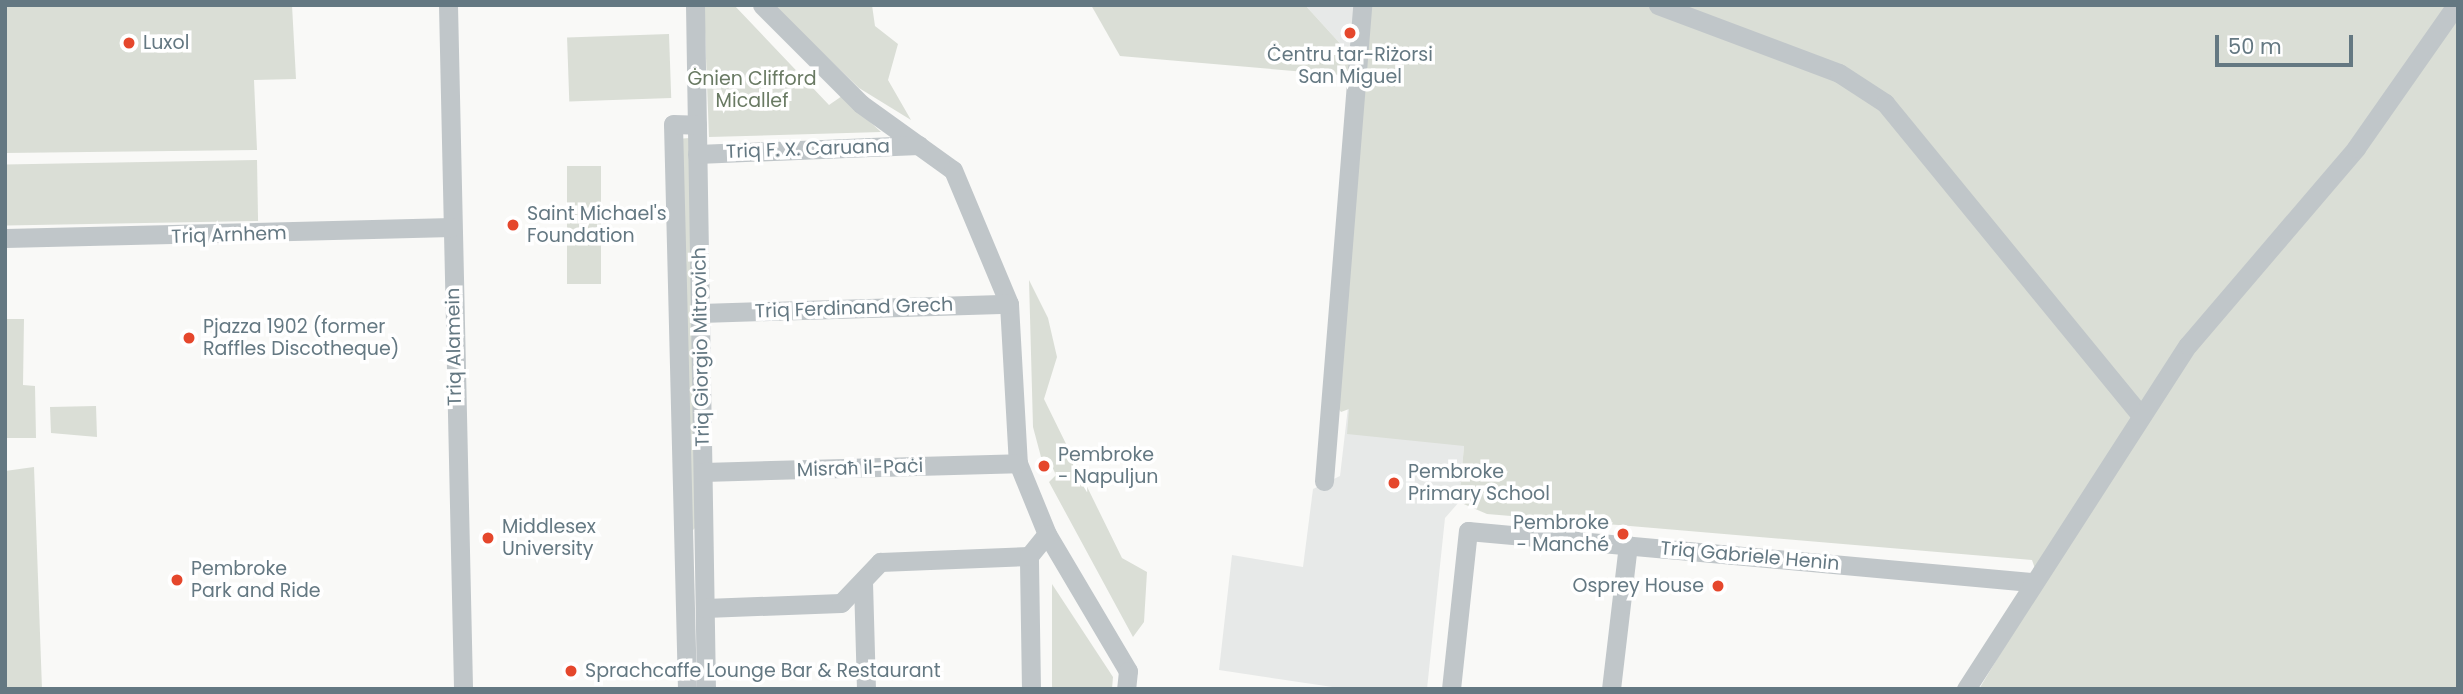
<!DOCTYPE html>
<html>
<head>
<meta charset="utf-8">
<style>
	body { margin:0 }
	#map { position:relative; width:2463px; height:694px; overflow:hidden; background:#f9f9f7; font-family:Poppins,sans-serif }
	div>[style] { position:absolute }
	[style*='--x'] { left:calc(var(--x)*1px); top:calc(var(--y)*1px); width:calc(var(--w)*1px); rotate:calc(var(--a)*1deg) }
	.built>* { inset:0; background:#e7e9e8 }
	.green>* { inset:0; background:#daded6; transform-origin:0 0 }
	.street>* { height:19px; margin:-9.5px; padding:0 9.5px; transform-origin:9.5px; border-radius:9.5px; background:#c0c6c9 }
	.dots>* { width:19px; height:19px; translate:-50% -50%; box-sizing:border-box; border:4px solid #fff; border-radius:50% }
	span { translate:-50% -50%; white-space:nowrap; text-align:center; line-height:1.15; -webkit-text-stroke:7px #fff; paint-order:stroke }
	.poi-label { font-size:19px; color:#647882 }
	.left { translate:0 -50%; text-align:left }
	.right { translate:-100% -50%; text-align:right }
	.park-label { font-size:19px; color:#697a63 }
	.street-label { font-size:19px; color:#647882 }
	.frame { position:absolute; inset:0; border:7px solid #647882; pointer-events:none }
	.scale { position:absolute; left:2215px; top:35px; width:138px; height:32px; box-sizing:border-box; border:4px solid #647882; border-top:0; padding-left:9px; font-size:21px; line-height:24px; white-space:nowrap; color:#647882; -webkit-text-stroke:5px #fff; paint-order:stroke }
</style>
</head>
<body>
<div id="map">
	<div class="built">
		<i style="clip-path:polygon(1305px 5px,1371px 5px,1356px 61px)"></i>
		<i style="clip-path:polygon(1362px 287px,1464px 446px,1459px 502px,1445px 518px,1427px 689px,1346px 689px,1219px 670px,1232px 555px,1303px 567px,1313px 489px,1340px 476px)"></i>
	</div>
	<div class="green">
		<i style="clip-path:polygon(5px 5px,292px 5px,296px 79px,254px 80px,257px 150px,5px 153px)"></i>
		<i style="clip-path:polygon(704px 5px,734px 5px,829px 105px,842px 96px,881px 132px,709px 137px)"></i>
		<i style="clip-path:polygon(773px 5px,872px 5px,875px 26px,898px 44px,888px 80px,911px 120px,859px 88px)"></i>
		<i style="clip-path:polygon(1091px 5px,1305px 5px,1356px 61px,1353px 76px,1120px 56px)"></i>
		<i style="clip-path:polygon(1365px 5px,2458px 5px,2458px 689px,1979px 689px,2041px 586px,2032px 560px,1487px 514px,1459px 502px,1464px 446px,1347px 434px,1349px 409px,1341px 412px,1336px 405px)"></i>
		<i style="left:669px;top:34px;width:64px;height:102px;rotate:88deg"></i>
		<i style="clip-path:polygon(690px 138px,700px 523px,692px 531px,675px 139px)"></i>
		<i style="left:257px;top:160px;width:61px;height:252px;rotate:89deg"></i>
		<i style="left:567px;top:166px;width:34px;height:118px"></i>
		<i style="clip-path:polygon(1029px 280px,1048px 318px,1057px 357px,1044px 399px,1122px 558px,1147px 572px,1144px 622px,1133px 637px,1049px 482px,1056px 475px,1048px 458px,1041px 457px,1033px 427px)"></i>
		<i style="clip-path:polygon(5px 319px,24px 319px,23px 385px,35px 386px,36px 438px,5px 438px)"></i>
		<i style="clip-path:polygon(96px 406px,97px 437px,51px 433px,50px 407px)"></i>
		<i style="clip-path:polygon(34px 467px,42px 689px,5px 689px,5px 471px)"></i>
		<i style="clip-path:polygon(1052px 584px,1113px 677px,1112px 689px,1052px 689px)"></i>
	</div>
	<div class="street">
		<i style="--x:448;--y:5;--w:684;--a:88.74"></i>
		<i style="--x:695;--y:5;--w:684;--a:89.08"></i>
		<i style="--x:762;--y:5;--w:140;--a:45"></i>
		<i style="--x:861;--y:104;--w:113;--a:35.7"></i>
		<i style="--x:953;--y:170;--w:145;--a:67.3"></i>
		<i style="--x:1009;--y:304;--w:159;--a:86.8"></i>
		<i style="--x:1018;--y:463;--w:77;--a:67.8"></i>
		<i style="--x:1047;--y:534;--w:159;--a:59.4"></i>
		<i style="--x:1128;--y:671;--w:18;--a:96"></i>
		<i style="--x:1658;--y:5;--w:193;--a:20.6"></i>
		<i style="--x:1839;--y:73;--w:55;--a:33.1"></i>
		<i style="--x:1885;--y:103;--w:403;--a:50.7"></i>
		<i style="--x:697;--y:154;--w:222;--a:-2.3"></i>
		<i style="--x:5;--y:238;--w:447;--a:-1.4"></i>
		<i style="--x:700;--y:313;--w:309;--a:-1.7"></i>
		<i style="--x:703;--y:472;--w:315;--a:-1.6"></i>
		<i style="--x:1324;--y:481;--w:478;--a:-85.4"></i>
		<i style="--x:863;--y:582;--w:107;--a:88.4"></i>
		<i style="--x:705;--y:608;--w:136;--a:-2.1"></i>
		<i style="--x:841;--y:603;--w:57;--a:-46.4"></i>
		<i style="--x:880;--y:562;--w:149;--a:-2.3"></i>
		<i style="--x:687;--y:689;--w:565;--a:-91.42"></i>
		<i style="--x:673;--y:124;--w:24;--a:2"></i>
		<i style="--x:1031;--y:689;--w:133;--a:-90.9"></i>
		<i style="--x:1029;--y:556;--w:28;--a:-51"></i>
		<i style="--x:1451;--y:689;--w:159;--a:-83.9"></i>
		<i style="--x:1468;--y:531;--w:565;--a:5.18"></i>
		<i style="--x:1611;--y:689;--w:145;--a:-83.3"></i>
		<i style="--x:1966;--y:689;--w:409;--a:-57.2"></i>
		<i style="--x:2188;--y:345;--w:259;--a:-49.5"></i>
		<i style="--x:2356;--y:148;--w:174;--a:-55"></i>
	</div>
	<div class="dots">
		<i style="left:1350px;top:33px;background:#e5472c"></i>
		<i style="left:129px;top:43px;background:#e5472c"></i>
		<i style="left:513px;top:225px;background:#e5472c"></i>
		<i style="left:189px;top:338px;background:#e5472c"></i>
		<i style="left:1044px;top:466px;background:#e5472c"></i>
		<i style="left:1394px;top:483px;background:#e5472c"></i>
		<i style="left:1623px;top:534px;background:#e5472c"></i>
		<i style="left:488px;top:538px;background:#e5472c"></i>
		<i style="left:177px;top:580px;background:#e5472c"></i>
		<i style="left:1718px;top:586px;background:#e5472c"></i>
		<i style="left:571px;top:671px;background:#e5472c"></i>
	</div>
	<div class="poi-label">
		<span class="left" style="left:143px;top:43px">Luxol</span>
		<span style="left:1350px;top:66px">Ċentru tar-Riżorsi<br>San Miguel</span>
		<span class="left" style="left:527px;top:225px">Saint Michael's<br>Foundation</span>
		<span class="left" style="left:203px;top:338px">Pjazza 1902 (former<br>Raffles Discotheque)</span>
		<span class="left" style="left:1058px;top:466px">Pembroke<br>- Napuljun</span>
		<span class="left" style="left:1408px;top:483px">Pembroke<br>Primary School</span>
		<span class="right" style="left:1609px;top:534px">Pembroke<br>- Manché</span>
		<span class="left" style="left:502px;top:538px">Middlesex<br>University</span>
		<span class="left" style="left:191px;top:580px">Pembroke<br>Park and Ride</span>
		<span class="right" style="left:1704px;top:586px">Osprey House</span>
		<span class="left" style="left:585px;top:671px">Sprachcaffe Lounge Bar &amp; Restaurant</span>
	</div>
	<div class="park-label">
		<span style="left:752px;top:90px">Ġnien Clifford<br>Micallef</span>
	</div>
	<div class="street-label">
		<span style="left:808px;top:149px;rotate:-2deg">Triq F. X. Caruana</span>
		<span style="left:229px;top:235px;rotate:-2deg">Triq Arnhem</span>
		<span style="left:854px;top:308px;rotate:-2deg">Triq Ferdinand Grech</span>
		<span style="left:454px;top:347px;rotate:-91deg">Triq Alamein</span>
		<span style="left:701px;top:347px;rotate:-91deg">Triq Giorgio Mitrovich</span>
		<span style="left:860px;top:468px;rotate:-2deg">Misraħ il-Paċi</span>
		<span style="left:1750px;top:556px;rotate:5deg">Triq Gabriele Henin</span>
	</div>
	<div class="frame"></div>
	<div class="scale">50 m</div>
</div>
</body>
</html>
